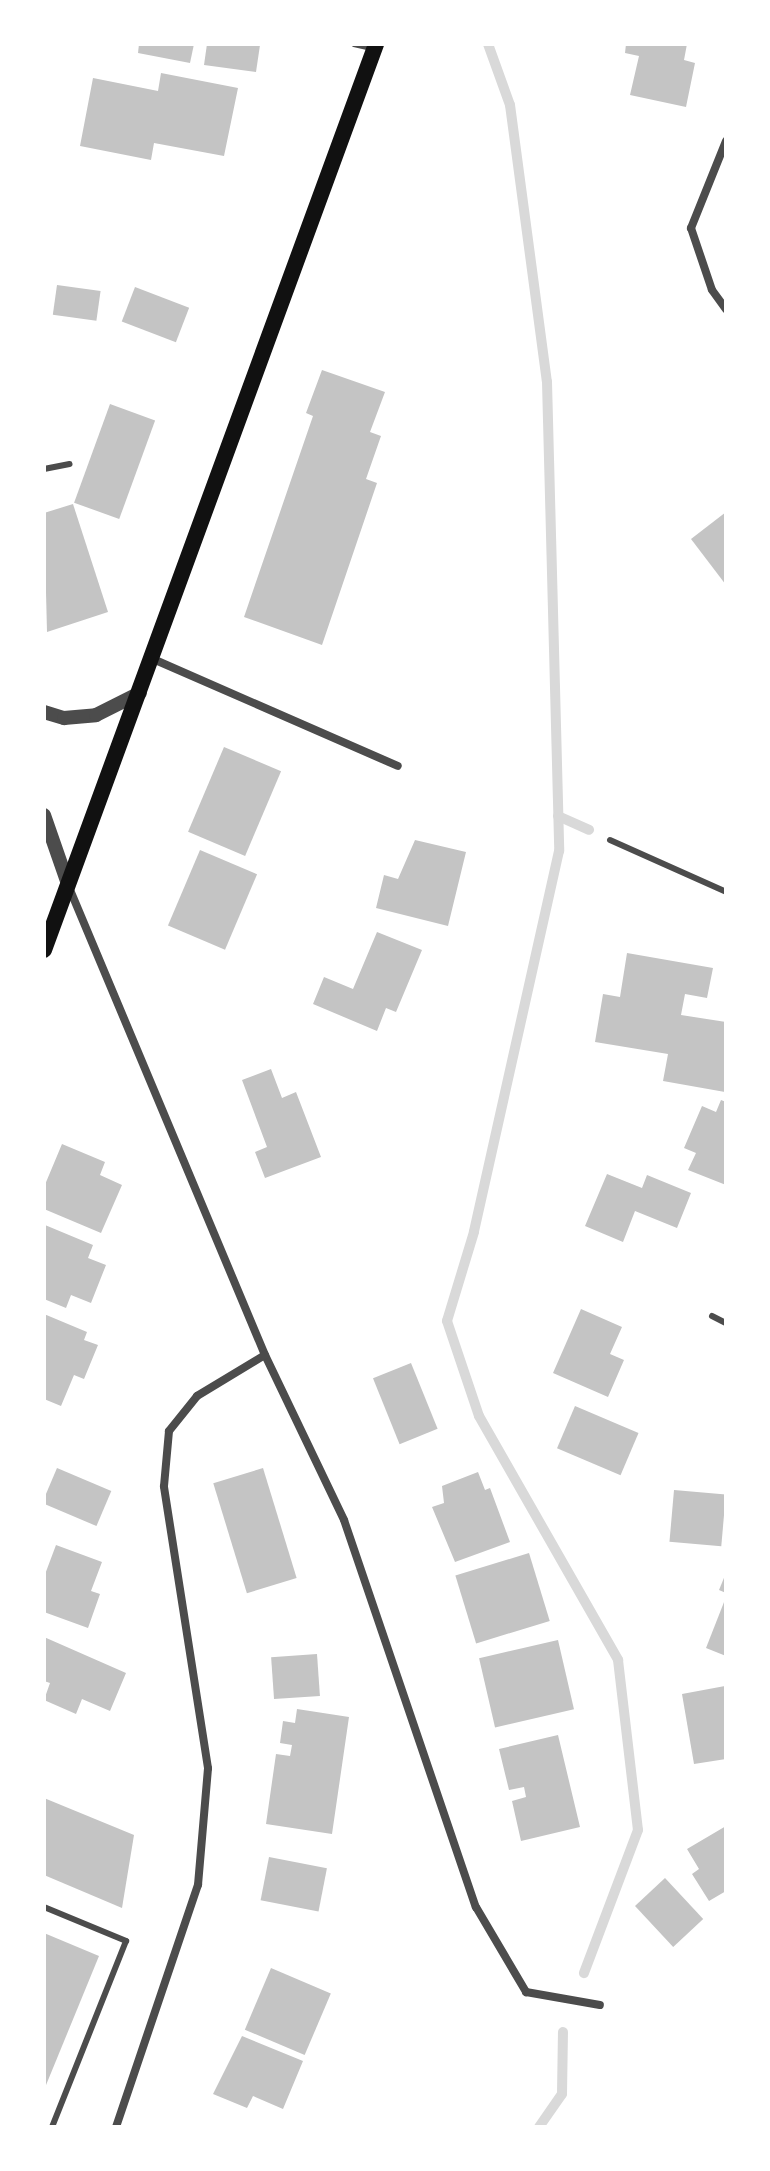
<!DOCTYPE html>
<html>
<head>
<meta charset="utf-8">
<style>
	body { margin:0 }
	#map { position:relative; width:770px; height:2171px; overflow:hidden; background:#fff; font-family:Lora,serif }
	div>[style] { position:absolute }
	[style*='--x'] { left:calc(var(--x)*1px); top:calc(var(--y)*1px); width:calc(var(--w)*1px); rotate:calc(var(--a)*1deg) }
	.stream>* { height:10px; margin:-5px; padding:0 5px; transform-origin:5px; border-radius:5px; background:#d9d9d9 }
	.building>* { inset:0; background:#c4c4c4; transform-origin:0 0 }
	.service>* { height:6px; margin:-3px; padding:0 3px; transform-origin:3px; border-radius:3px; background:#4c4c4c }
	.minor>* { height:8px; margin:-4px; padding:0 4px; transform-origin:4px; border-radius:4px; background:#4c4c4c }
	.tertiary>* { height:14px; margin:-7px; padding:0 7px; transform-origin:7px; border-radius:7px; background:#4c4c4c }
	.secondary>* { height:16px; margin:-8px; padding:0 8px; transform-origin:8px; border-radius:8px; background:#111 }
	span { translate:-50% -50%; white-space:nowrap; text-align:center; line-height:1.15; -webkit-text-stroke:8px #fff; paint-order:stroke }
	.frame { position:absolute; inset:0; border:46px solid #fff; pointer-events:none }
</style>
</head>
<body>
<div id="map">
	<div class="stream">
		<i style="--x:488;--y:44;--w:65;--a:70.2"></i>
		<i style="--x:510;--y:105;--w:279;--a:82.4"></i>
		<i style="--x:547;--y:382;--w:469;--a:88.5"></i>
		<i style="--x:559;--y:851;--w:390;--a:102.6"></i>
		<i style="--x:474;--y:1232;--w:93;--a:106.9"></i>
		<i style="--x:447;--y:1321;--w:100;--a:71.4"></i>
		<i style="--x:479;--y:1416;--w:281;--a:60.3"></i>
		<i style="--x:618;--y:1660;--w:171;--a:83.3"></i>
		<i style="--x:638;--y:1830;--w:153;--a:110.7"></i>
		<i style="--x:558;--y:816;--w:34;--a:24"></i>
		<i style="--x:539;--y:2127;--w:40;--a:-55.1"></i>
		<i style="--x:562;--y:2094;--w:62;--a:-89.1"></i>
	</div>
	<div class="building">
		<i style="clip-path:polygon(139px 44px,194px 44px,190px 63px,138px 53px)"></i>
		<i style="clip-path:polygon(207px 44px,260px 45px,256px 72px,204px 65px)"></i>
		<i style="clip-path:polygon(626px 44px,687px 44px,684px 60px,695px 63px,686px 107px,630px 95px,639px 56px,625px 53px)"></i>
		<i style="clip-path:polygon(161px 73px,238px 88px,224px 156px,154px 143px,151px 160px,80px 146px,93px 78px,158px 91px)"></i>
		<i style="left:57px;top:285px;width:44px;height:30px;rotate:8deg"></i>
		<i style="left:135px;top:287px;width:58px;height:37px;rotate:21deg"></i>
		<i style="clip-path:polygon(322px 370px,385px 392px,370px 432px,381px 436px,366px 479px,377px 483px,322px 645px,244px 617px,313px 416px,306px 413px)"></i>
		<i style="left:110px;top:404px;width:48px;height:105px;rotate:20deg"></i>
		<i style="clip-path:polygon(73px 504px,108px 612px,47px 632px,44px 513px)"></i>
		<i style="clip-path:polygon(726px 512px,726px 585px,691px 539px)"></i>
		<i style="left:224px;top:747px;width:62px;height:92px;rotate:23deg"></i>
		<i style="clip-path:polygon(415px 840px,466px 852px,448px 926px,376px 908px,384px 875px,398px 879px)"></i>
		<i style="left:200px;top:850px;width:62px;height:82px;rotate:23deg"></i>
		<i style="clip-path:polygon(377px 932px,422px 950px,396px 1012px,386px 1008px,377px 1031px,313px 1004px,324px 977px,353px 989px)"></i>
		<i style="clip-path:polygon(627px 953px,713px 968px,707px 998px,685px 994px,681px 1015px,726px 1022px,725px 1092px,663px 1081px,668px 1054px,595px 1042px,603px 994px,620px 997px)"></i>
		<i style="clip-path:polygon(271px 1069px,282px 1098px,296px 1092px,321px 1157px,265px 1178px,255px 1152px,267px 1147px,242px 1080px)"></i>
		<i style="clip-path:polygon(721px 1100px,726px 1102px,726px 1185px,688px 1170px,696px 1153px,684px 1148px,702px 1106px,716px 1112px)"></i>
		<i style="clip-path:polygon(62px 1144px,105px 1162px,100px 1175px,122px 1185px,101px 1233px,44px 1209px,44px 1187px)"></i>
		<i style="clip-path:polygon(607px 1174px,642px 1188px,647px 1175px,691px 1193px,677px 1228px,635px 1211px,623px 1242px,585px 1226px)"></i>
		<i style="clip-path:polygon(45px 1225px,93px 1245px,88px 1258px,106px 1265px,91px 1303px,71px 1295px,66px 1308px,44px 1299px)"></i>
		<i style="clip-path:polygon(581px 1309px,622px 1327px,610px 1354px,624px 1360px,608px 1397px,553px 1373px)"></i>
		<i style="clip-path:polygon(44px 1314px,87px 1332px,84px 1340px,98px 1345px,84px 1379px,74px 1375px,61px 1406px,44px 1399px)"></i>
		<i style="left:411px;top:1363px;width:71px;height:41px;rotate:68deg"></i>
		<i style="left:575px;top:1406px;width:69px;height:46px;rotate:23deg"></i>
		<i style="left:57px;top:1468px;width:59px;height:38px;rotate:23deg"></i>
		<i style="left:263px;top:1468px;width:115px;height:52px;rotate:73deg"></i>
		<i style="clip-path:polygon(478px 1472px,485px 1490px,490px 1488px,510px 1542px,455px 1562px,432px 1507px,444px 1503px,442px 1486px)"></i>
		<i style="left:674px;top:1490px;width:52px;height:52px;rotate:5deg"></i>
		<i style="clip-path:polygon(56px 1545px,102px 1562px,91px 1591px,100px 1594px,88px 1628px,44px 1612px,44px 1577px)"></i>
		<i style="left:529px;top:1553px;width:71px;height:77px;rotate:73deg"></i>
		<i style="clip-path:polygon(726px 1573px,726px 1593px,719px 1590px)"></i>
		<i style="clip-path:polygon(726px 1597px,726px 1656px,706px 1648px)"></i>
		<i style="clip-path:polygon(44px 1637px,126px 1673px,110px 1711px,82px 1699px,76px 1714px,44px 1700px,50px 1683px,44px 1681px)"></i>
		<i style="left:558px;top:1640px;width:71px;height:81px;rotate:77deg"></i>
		<i style="left:317px;top:1654px;width:42px;height:46px;rotate:86deg"></i>
		<i style="clip-path:polygon(725px 1686px,726px 1759px,694px 1764px,682px 1694px)"></i>
		<i style="clip-path:polygon(297px 1709px,349px 1717px,332px 1834px,266px 1824px,276px 1754px,290px 1756px,292px 1745px,280px 1743px,283px 1721px,295px 1723px)"></i>
		<i style="clip-path:polygon(558px 1735px,580px 1827px,521px 1841px,512px 1801px,526px 1797px,524px 1787px,509px 1790px,499px 1749px)"></i>
		<i style="clip-path:polygon(44px 1798px,134px 1835px,122px 1908px,44px 1875px)"></i>
		<i style="clip-path:polygon(726px 1826px,726px 1891px,709px 1901px,692px 1874px,699px 1869px,687px 1849px)"></i>
		<i style="left:269px;top:1857px;width:59px;height:44px;rotate:11deg"></i>
		<i style="left:665px;top:1878px;width:56px;height:41px;rotate:47deg"></i>
		<i style="clip-path:polygon(44px 1933px,99px 1956px,44px 2090px)"></i>
		<i style="left:271px;top:1968px;width:65px;height:67px;rotate:23deg"></i>
		<i style="clip-path:polygon(242px 2036px,303px 2061px,283px 2109px,253px 2096px,247px 2108px,213px 2094px)"></i>
	</div>
	<div class="service">
		<i style="--x:354;--y:44;--w:17;--a:13"></i>
		<i style="--x:44;--y:469;--w:26;--a:-11"></i>
		<i style="--x:610;--y:840;--w:127;--a:24.1"></i>
		<i style="--x:712;--y:1316;--w:16;--a:27"></i>
		<i style="--x:44;--y:1907;--w:89;--a:22.5"></i>
		<i style="--x:126;--y:1941;--w:200;--a:111.7"></i>
	</div>
	<div class="minor">
		<i style="--x:726;--y:141;--w:94;--a:111.9"></i>
		<i style="--x:691;--y:228;--w:65;--a:71.3"></i>
		<i style="--x:712;--y:290;--w:24;--a:54"></i>
		<i style="--x:153;--y:659;--w:267;--a:23.6"></i>
		<i style="--x:68;--y:885;--w:510;--a:67.26"></i>
		<i style="--x:265;--y:1355;--w:183;--a:64.4"></i>
		<i style="--x:344;--y:1520;--w:409;--a:71.2"></i>
		<i style="--x:476;--y:1907;--w:99;--a:59.5"></i>
		<i style="--x:526;--y:1992;--w:75;--a:10"></i>
		<i style="--x:116;--y:2127;--w:256;--a:-71.3"></i>
		<i style="--x:198;--y:1885;--w:117;--a:-85.1"></i>
		<i style="--x:208;--y:1768;--w:285;--a:-98.9"></i>
		<i style="--x:164;--y:1486;--w:55;--a:-84.8"></i>
		<i style="--x:169;--y:1431;--w:45;--a:-51.3"></i>
		<i style="--x:197;--y:1396;--w:79;--a:-31.1"></i>
	</div>
	<div class="tertiary">
		<i style="--x:44;--y:712;--w:21;--a:17"></i>
		<i style="--x:64;--y:718;--w:32;--a:-5"></i>
		<i style="--x:96;--y:715;--w:49;--a:-26.6"></i>
		<i style="--x:44;--y:815;--w:73;--a:70.8"></i>
	</div>
	<div class="secondary">
		<i style="--x:44;--y:950;--w:965;--a:-69.87"></i>
	</div>
	<div class="frame"></div>
</div>
</body>
</html>
